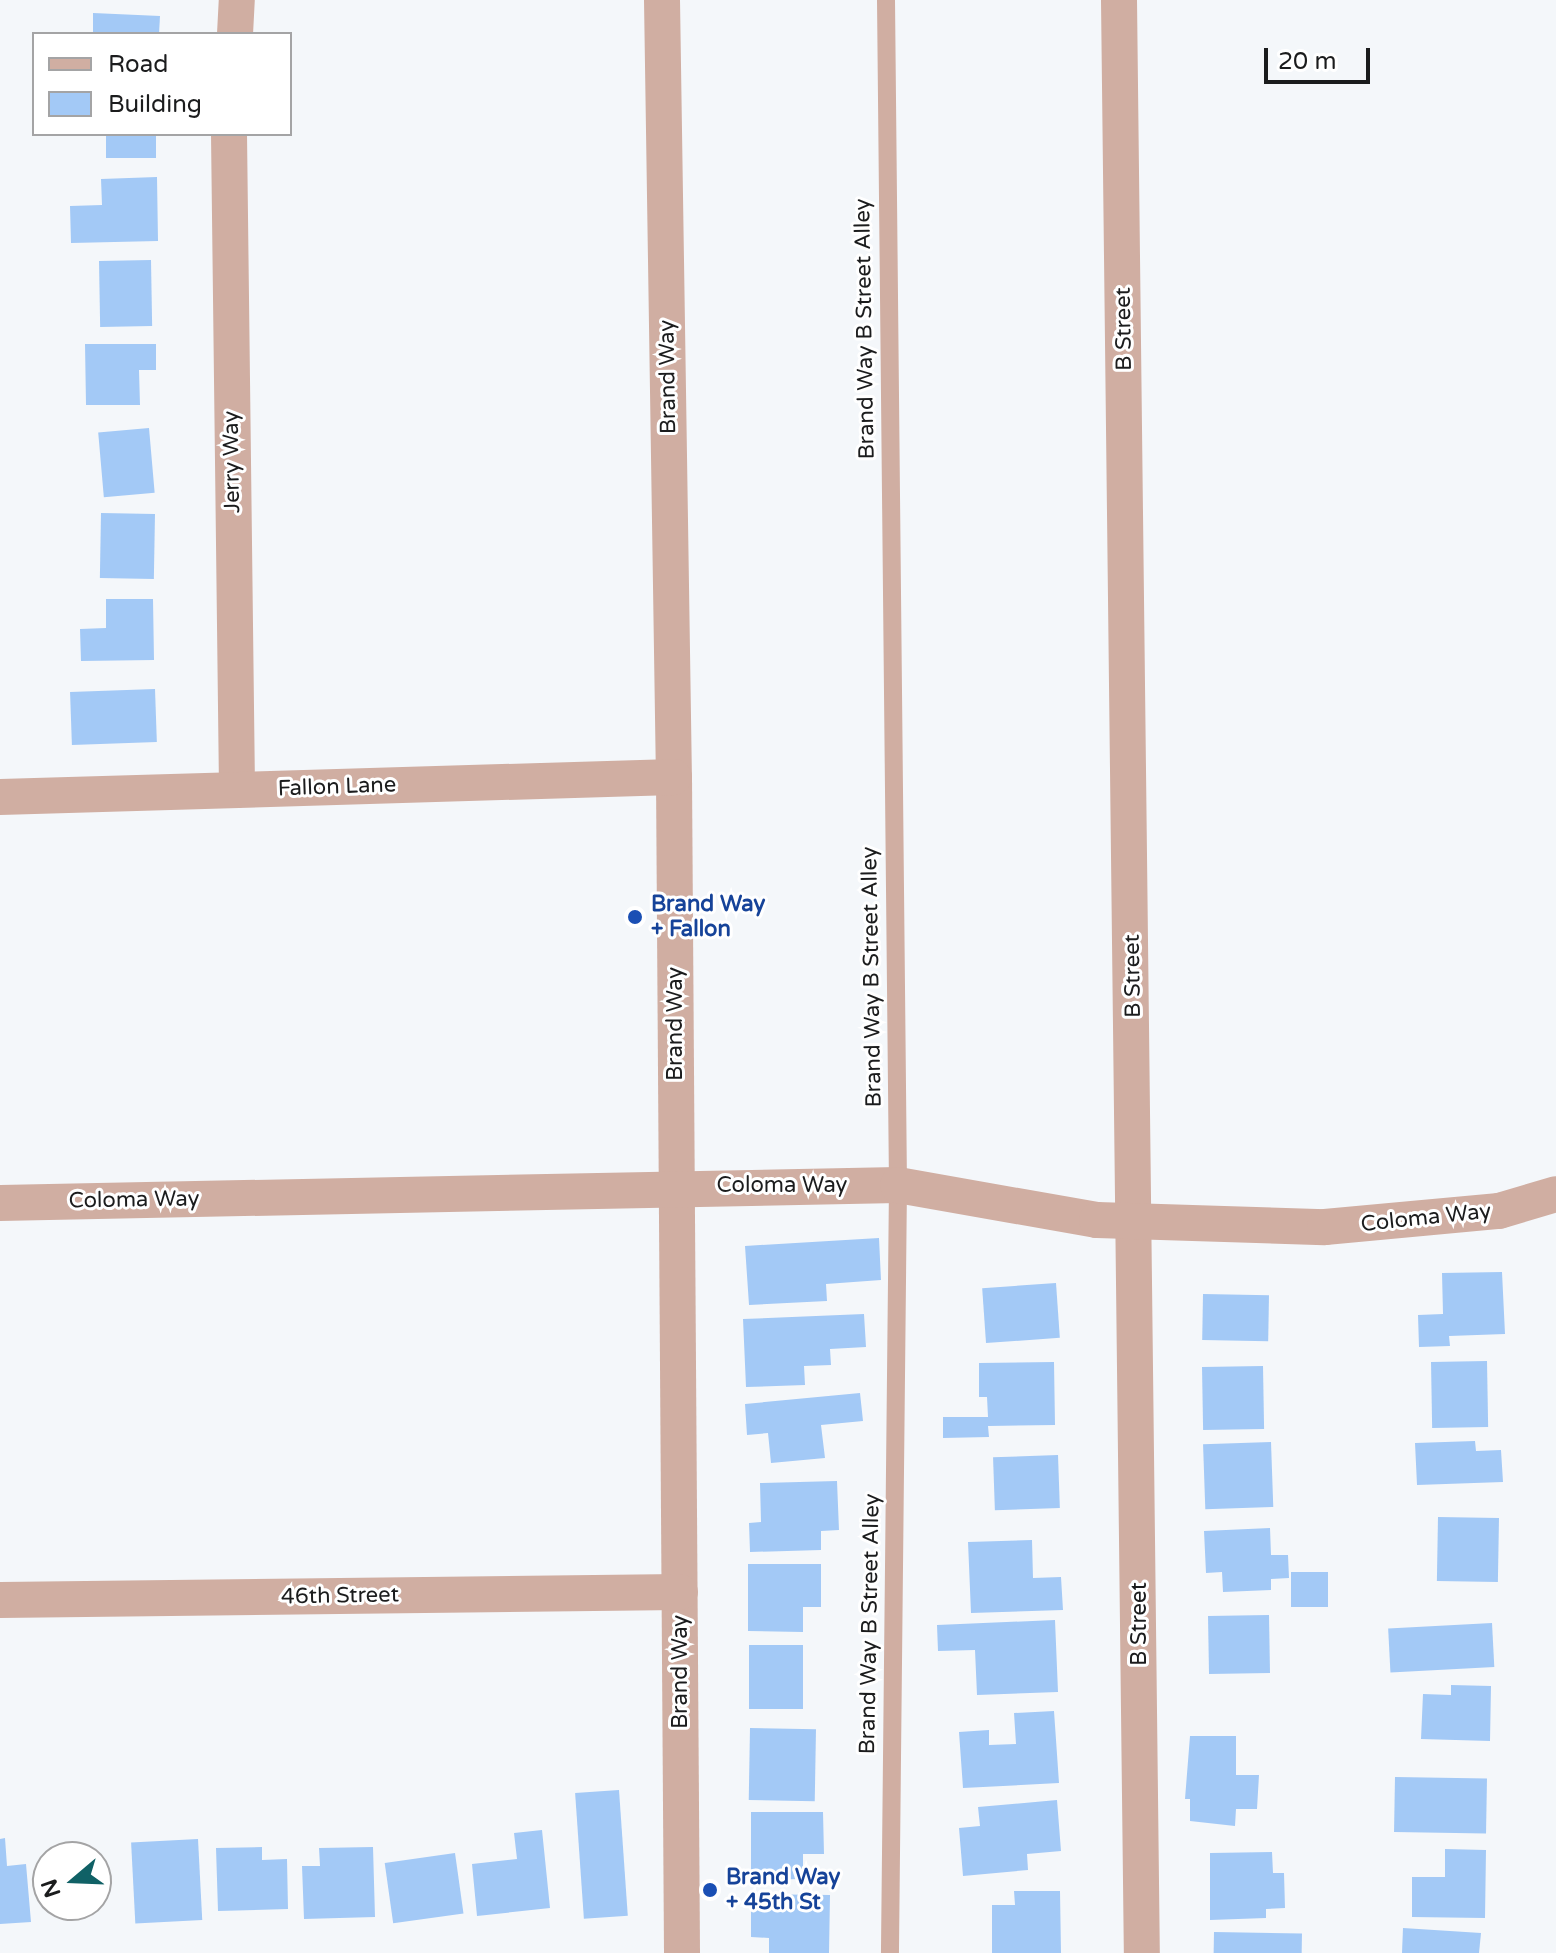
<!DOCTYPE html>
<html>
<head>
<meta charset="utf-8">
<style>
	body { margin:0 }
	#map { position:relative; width:1556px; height:1953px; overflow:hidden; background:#f4f7fa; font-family:"Varela Round",sans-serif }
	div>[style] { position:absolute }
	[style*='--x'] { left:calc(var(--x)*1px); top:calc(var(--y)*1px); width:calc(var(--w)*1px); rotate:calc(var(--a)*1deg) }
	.building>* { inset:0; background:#a3c9f6; transform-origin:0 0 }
	.lane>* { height:18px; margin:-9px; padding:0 9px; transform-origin:9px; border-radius:9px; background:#d0aea2 }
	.street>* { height:36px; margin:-18px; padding:0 18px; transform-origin:18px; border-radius:18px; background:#d0aea2 }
	.dots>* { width:22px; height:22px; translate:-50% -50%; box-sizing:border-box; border:4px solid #fff; border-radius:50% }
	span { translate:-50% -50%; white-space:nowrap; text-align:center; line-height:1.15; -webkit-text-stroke:6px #fff; paint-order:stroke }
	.street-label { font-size:22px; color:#1b1c1d }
	.transit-label { font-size:22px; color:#164399; font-weight:700 }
	.left { translate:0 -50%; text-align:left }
	.legend { position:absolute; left:32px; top:32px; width:260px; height:104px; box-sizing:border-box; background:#fff; border:2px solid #a4a4a5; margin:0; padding:10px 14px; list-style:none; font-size:24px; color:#1b1c1d }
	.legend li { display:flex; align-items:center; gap:16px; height:40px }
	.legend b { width:40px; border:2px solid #a4a4a5 }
	.north { position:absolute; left:32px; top:1841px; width:80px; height:80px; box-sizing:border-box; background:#fff; border:2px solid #a4a4a5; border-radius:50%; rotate:251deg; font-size:22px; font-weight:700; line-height:32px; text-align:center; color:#1b1c1d }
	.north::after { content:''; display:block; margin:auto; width:28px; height:36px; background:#106166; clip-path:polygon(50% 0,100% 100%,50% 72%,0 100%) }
	.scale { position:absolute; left:1264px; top:48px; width:106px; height:36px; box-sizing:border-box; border:4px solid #1b1c1d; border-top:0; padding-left:10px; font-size:24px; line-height:28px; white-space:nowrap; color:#1b1c1d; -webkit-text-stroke:6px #fff; paint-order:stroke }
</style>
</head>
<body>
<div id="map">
	<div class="building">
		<i style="clip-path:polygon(93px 13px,160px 16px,159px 34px,93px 34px)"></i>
		<i style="left:106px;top:134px;width:50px;height:24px"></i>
		<i style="clip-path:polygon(157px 177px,158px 241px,71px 243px,70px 206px,102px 205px,101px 179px)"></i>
		<i style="left:151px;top:260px;width:66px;height:52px;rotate:89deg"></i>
		<i style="clip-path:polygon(85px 344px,156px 344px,156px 370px,139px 370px,140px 405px,86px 405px)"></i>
		<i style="left:149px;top:428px;width:65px;height:51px;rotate:85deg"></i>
		<i style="left:101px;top:513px;width:54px;height:65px;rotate:1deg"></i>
		<i style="clip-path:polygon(106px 599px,153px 599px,154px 660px,81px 661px,80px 629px,106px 628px)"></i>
		<i style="left:155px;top:689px;width:53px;height:85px;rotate:88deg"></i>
		<i style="clip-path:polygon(879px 1238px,881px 1280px,826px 1284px,827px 1301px,749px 1305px,745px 1246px)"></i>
		<i style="clip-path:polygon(1502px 1272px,1505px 1334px,1449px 1336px,1450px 1346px,1419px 1347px,1418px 1315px,1443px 1314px,1442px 1273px)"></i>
		<i style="left:1056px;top:1283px;width:55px;height:74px;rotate:86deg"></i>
		<i style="left:1203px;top:1294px;width:66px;height:46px;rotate:1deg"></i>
		<i style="clip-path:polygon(864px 1314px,866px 1347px,830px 1349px,831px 1365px,804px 1366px,805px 1385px,746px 1387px,743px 1319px)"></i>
		<i style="left:1487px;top:1361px;width:66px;height:56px;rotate:89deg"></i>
		<i style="clip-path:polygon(1054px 1362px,1055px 1425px,988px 1426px,989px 1437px,943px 1438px,943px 1417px,988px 1417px,987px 1397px,979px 1397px,979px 1363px)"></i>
		<i style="left:1263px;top:1366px;width:63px;height:61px;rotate:89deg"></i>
		<i style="clip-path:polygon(860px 1393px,863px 1421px,821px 1425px,825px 1458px,771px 1463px,768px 1433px,747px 1435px,745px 1404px)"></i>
		<i style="clip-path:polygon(1475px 1441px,1476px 1451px,1501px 1450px,1503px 1482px,1417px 1485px,1415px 1443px)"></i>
		<i style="left:1271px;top:1442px;width:65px;height:68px;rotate:88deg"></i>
		<i style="left:1058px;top:1455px;width:53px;height:65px;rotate:88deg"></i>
		<i style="clip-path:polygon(837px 1481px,839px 1530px,821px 1531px,821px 1550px,750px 1552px,749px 1523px,761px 1522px,760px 1483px)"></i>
		<i style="left:1438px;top:1517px;width:61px;height:64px;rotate:1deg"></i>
		<i style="clip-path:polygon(1270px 1528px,1271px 1555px,1288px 1555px,1289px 1578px,1271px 1579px,1271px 1590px,1223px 1592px,1222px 1572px,1206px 1573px,1204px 1531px)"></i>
		<i style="clip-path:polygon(1032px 1540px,1033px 1578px,1061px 1577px,1063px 1610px,971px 1613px,968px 1542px)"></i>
		<i style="clip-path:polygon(748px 1564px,821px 1564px,821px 1607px,803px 1607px,803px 1632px,748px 1631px)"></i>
		<i style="left:1328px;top:1572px;width:35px;height:37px;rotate:90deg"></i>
		<i style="left:1269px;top:1615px;width:58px;height:61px;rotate:89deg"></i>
		<i style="clip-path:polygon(1055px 1620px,1058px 1692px,977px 1695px,975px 1650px,938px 1651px,937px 1625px)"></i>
		<i style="left:1492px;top:1623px;width:44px;height:104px;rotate:87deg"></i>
		<i style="left:749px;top:1645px;width:54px;height:64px"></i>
		<i style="clip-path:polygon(1451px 1685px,1491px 1686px,1490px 1741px,1421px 1739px,1423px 1694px,1451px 1695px)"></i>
		<i style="clip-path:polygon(1054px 1711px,1059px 1783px,963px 1788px,959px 1732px,989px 1730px,989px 1745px,1016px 1744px,1014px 1713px)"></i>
		<i style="left:750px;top:1728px;width:66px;height:72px;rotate:1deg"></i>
		<i style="clip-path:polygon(1190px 1736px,1236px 1736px,1236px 1775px,1259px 1775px,1257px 1809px,1236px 1809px,1235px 1826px,1190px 1821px,1190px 1799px,1185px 1799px)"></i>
		<i style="left:1395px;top:1777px;width:92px;height:55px;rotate:1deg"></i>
		<i style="left:619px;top:1790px;width:126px;height:44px;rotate:86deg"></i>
		<i style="clip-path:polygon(1057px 1800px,1061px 1851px,1027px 1854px,1028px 1870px,963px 1876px,959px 1828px,980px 1826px,978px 1807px)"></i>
		<i style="clip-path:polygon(751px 1812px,823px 1812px,824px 1854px,803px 1854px,803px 1879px,751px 1880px)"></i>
		<i style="clip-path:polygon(542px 1830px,550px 1908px,477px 1916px,472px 1864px,517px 1859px,514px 1833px)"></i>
		<i style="clip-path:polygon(5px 1838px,7px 1866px,26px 1864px,31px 1922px,0 1924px,0 1839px)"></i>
		<i style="left:198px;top:1839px;width:81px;height:67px;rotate:87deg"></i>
		<i style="clip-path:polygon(262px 1847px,262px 1860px,287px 1859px,288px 1909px,218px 1911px,216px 1848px)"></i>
		<i style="clip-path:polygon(373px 1847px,375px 1917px,304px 1919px,302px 1866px,320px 1866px,319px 1848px)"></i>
		<i style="clip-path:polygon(1445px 1849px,1486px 1850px,1485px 1918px,1412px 1917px,1412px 1877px,1445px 1877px)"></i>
		<i style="clip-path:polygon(1272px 1852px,1273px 1873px,1284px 1873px,1285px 1908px,1266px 1909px,1266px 1918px,1210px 1920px,1210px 1853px)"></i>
		<i style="left:455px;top:1853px;width:61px;height:71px;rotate:82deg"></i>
		<i style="clip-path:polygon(1014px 1891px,1060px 1891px,1061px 1953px,992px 1953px,992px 1905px,1015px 1905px)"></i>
		<i style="clip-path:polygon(751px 1894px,830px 1895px,829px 1953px,769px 1953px,769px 1938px,751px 1937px)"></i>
		<i style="clip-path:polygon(1403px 1928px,1481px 1933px,1479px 1953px,1402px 1953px)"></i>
		<i style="left:1214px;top:1932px;width:88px;height:21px;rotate:1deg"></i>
	</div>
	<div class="lane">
		<i style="--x:886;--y:0;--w:1185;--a:89.42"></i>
		<i style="--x:898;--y:1185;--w:768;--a:90.6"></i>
	</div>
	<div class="street">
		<i style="--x:662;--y:0;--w:777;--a:89.12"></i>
		<i style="--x:674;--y:777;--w:1176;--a:89.61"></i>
		<i style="--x:1119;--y:0;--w:1953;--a:89.33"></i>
		<i style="--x:235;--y:34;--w:34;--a:-87"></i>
		<i style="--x:229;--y:134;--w:656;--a:89.3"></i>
		<i style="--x:0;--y:797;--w:674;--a:-1.7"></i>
		<i style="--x:0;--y:1203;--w:898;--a:-1.15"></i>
		<i style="--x:898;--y:1185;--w:202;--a:10"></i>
		<i style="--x:1097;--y:1220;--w:228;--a:1.8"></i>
		<i style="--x:1325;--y:1227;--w:175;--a:-5.3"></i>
		<i style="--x:1499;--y:1211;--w:59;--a:-16.6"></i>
		<i style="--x:0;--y:1600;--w:680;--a:-0.67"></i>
	</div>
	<div class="dots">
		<i style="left:635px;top:917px;background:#1a4fb4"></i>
		<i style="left:710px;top:1890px;background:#1a4fb4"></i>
	</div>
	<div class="street-label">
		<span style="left:865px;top:329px;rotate:-91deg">Brand Way B Street Alley</span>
		<span style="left:1124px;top:329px;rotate:-91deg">B Street</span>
		<span style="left:668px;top:377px;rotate:-91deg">Brand Way</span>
		<span style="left:232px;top:462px;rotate:-91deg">Jerry Way</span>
		<span style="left:337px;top:787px;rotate:-2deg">Fallon Lane</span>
		<span style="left:1133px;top:976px;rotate:-91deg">B Street</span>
		<span style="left:872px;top:977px;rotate:-91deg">Brand Way B Street Alley</span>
		<span style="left:676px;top:1024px;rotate:-90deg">Brand Way</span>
		<span style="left:782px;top:1186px">Coloma Way</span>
		<span style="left:134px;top:1200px;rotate:-1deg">Coloma Way</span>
		<span style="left:1426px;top:1218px;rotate:-6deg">Coloma Way</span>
		<span style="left:340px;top:1596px;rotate:-1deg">46th Street</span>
		<span style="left:870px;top:1624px;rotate:-89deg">Brand Way B Street Alley</span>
		<span style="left:1140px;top:1624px;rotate:-90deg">B Street</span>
		<span style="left:681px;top:1672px;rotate:-90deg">Brand Way</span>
	</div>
	<div class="transit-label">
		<span class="left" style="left:651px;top:917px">Brand Way<br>+ Fallon</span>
		<span class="left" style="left:726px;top:1890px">Brand Way<br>+ 45th St</span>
	</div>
	<ul class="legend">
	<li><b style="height:10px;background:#d0aea2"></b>Road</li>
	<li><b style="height:22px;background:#a3c9f6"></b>Building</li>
	</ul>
	<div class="north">N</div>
	<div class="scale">20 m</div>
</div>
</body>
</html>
